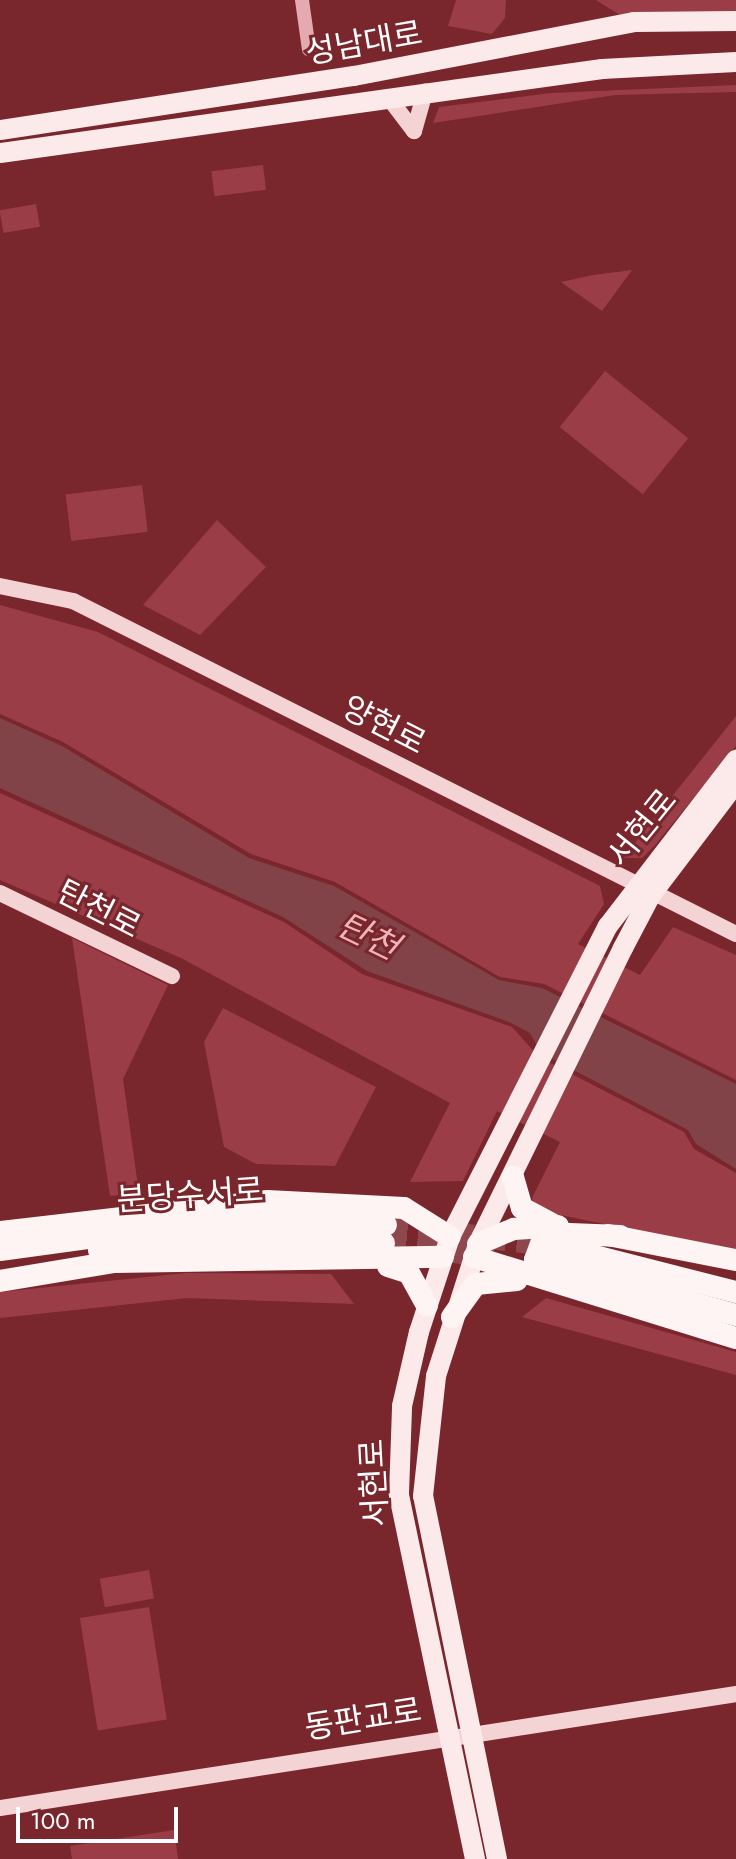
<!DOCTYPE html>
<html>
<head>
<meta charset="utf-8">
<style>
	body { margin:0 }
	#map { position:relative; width:736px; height:1859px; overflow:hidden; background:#7a262d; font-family:Jost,"Noto Sans KR",sans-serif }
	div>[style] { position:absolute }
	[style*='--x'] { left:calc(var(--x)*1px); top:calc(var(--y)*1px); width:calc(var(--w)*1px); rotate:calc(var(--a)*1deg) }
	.green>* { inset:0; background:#9a3d46; transform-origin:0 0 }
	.water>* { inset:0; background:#814348 }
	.trunk-tunnel>* { height:22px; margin-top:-11px; transform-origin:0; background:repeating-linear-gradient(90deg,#8e474c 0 22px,transparent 0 33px) }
	.tertiary>* { height:14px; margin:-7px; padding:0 7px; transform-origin:7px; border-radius:7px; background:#e4aab0 }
	.secondary>* { height:16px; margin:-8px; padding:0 8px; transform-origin:8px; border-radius:8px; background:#f4d3d5 }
	.primary>* { height:20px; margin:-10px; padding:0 10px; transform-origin:10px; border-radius:10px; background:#fceaea }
	.trunk>* { height:22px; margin:-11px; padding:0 11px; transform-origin:11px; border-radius:11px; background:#fef4f4 }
	span { translate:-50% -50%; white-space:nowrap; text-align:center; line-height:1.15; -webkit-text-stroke:6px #7a262d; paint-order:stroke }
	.street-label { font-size:32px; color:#fff }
	.water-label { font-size:34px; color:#ecb5bb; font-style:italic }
	.scale { position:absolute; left:16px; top:1807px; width:162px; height:36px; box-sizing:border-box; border:4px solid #fff; border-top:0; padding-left:10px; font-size:24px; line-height:28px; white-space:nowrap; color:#fff; -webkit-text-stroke:6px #7a262d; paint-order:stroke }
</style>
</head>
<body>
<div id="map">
	<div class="green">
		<i style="clip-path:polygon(456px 0,506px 0,505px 18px,492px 34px,448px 26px)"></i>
		<i style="clip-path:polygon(596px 0,736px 0,736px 11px,626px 19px)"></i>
		<i style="clip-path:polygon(736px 85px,736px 92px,615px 95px,433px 123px,439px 107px,551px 93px)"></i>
		<i style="left:263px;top:165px;width:25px;height:52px;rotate:83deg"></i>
		<i style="left:36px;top:204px;width:23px;height:37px;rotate:80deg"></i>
		<i style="clip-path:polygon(632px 270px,602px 311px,561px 282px,593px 275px)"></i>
		<i style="left:605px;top:371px;width:107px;height:72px;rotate:39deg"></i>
		<i style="left:142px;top:485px;width:47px;height:77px;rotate:83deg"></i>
		<i style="clip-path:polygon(217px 520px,266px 567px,200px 635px,143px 605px)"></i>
		<i style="clip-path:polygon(0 605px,98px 632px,600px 886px,604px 904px,578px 944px,640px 975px,673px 927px,736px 955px,736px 1080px,544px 984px,500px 977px,335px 882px,251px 854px,63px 742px,0 714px)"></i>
		<i style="clip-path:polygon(736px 716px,736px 746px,655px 845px,642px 858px,623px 858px)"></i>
		<i style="clip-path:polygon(0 793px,284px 922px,362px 974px,512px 1027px,539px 1057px,684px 1132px,694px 1149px,736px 1173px,736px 1251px,536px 1210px,532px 1198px,560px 1142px,497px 1111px,463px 1181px,410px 1182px,450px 1103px,181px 958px,0 880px)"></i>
		<i style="clip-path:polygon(72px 938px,168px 985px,123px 1079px,139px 1193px,110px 1196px)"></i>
		<i style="clip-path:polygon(223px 1008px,376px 1087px,335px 1166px,256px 1164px,224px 1147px,204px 1042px)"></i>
		<i style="clip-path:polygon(186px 1273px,331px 1274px,354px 1304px,187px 1298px,0 1318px,0 1292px)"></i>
		<i style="clip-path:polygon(546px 1298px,736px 1352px,736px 1375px,522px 1317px)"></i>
		<i style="left:149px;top:1570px;width:29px;height:50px;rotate:80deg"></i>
		<i style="left:149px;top:1607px;width:114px;height:70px;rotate:81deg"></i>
		<i style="clip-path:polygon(174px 1830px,178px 1859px,72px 1859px,70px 1846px)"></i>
	</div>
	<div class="water">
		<i style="clip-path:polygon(0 718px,62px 746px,249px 858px,334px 886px,499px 980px,542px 988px,736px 1084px,736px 1169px,696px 1144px,688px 1130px,541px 1053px,530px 1033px,509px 1022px,367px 971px,283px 917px,0 788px)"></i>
	</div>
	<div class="trunk-tunnel">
		<i style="--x:386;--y:1225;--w:169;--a:7.1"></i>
		<i style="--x:384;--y:1243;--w:110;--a:7.3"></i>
	</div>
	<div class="tertiary">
		<i style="--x:302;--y:0;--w:50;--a:82"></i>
	</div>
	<div class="secondary">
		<i style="--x:388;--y:97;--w:43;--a:52.6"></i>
		<i style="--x:414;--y:131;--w:41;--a:-74.2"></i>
		<i style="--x:0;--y:586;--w:75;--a:11.6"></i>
		<i style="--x:73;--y:601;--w:742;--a:26.67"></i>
		<i style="--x:0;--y:893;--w:191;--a:25.8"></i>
		<i style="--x:0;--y:1808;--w:745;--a:-8.8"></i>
	</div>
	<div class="primary">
		<i style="--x:0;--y:130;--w:358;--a:-8.7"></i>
		<i style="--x:354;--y:76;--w:285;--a:-10.9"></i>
		<i style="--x:634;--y:22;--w:102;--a:-0.6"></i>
		<i style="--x:0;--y:153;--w:608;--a:-7.94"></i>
		<i style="--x:602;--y:69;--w:134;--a:-3"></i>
		<i style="--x:475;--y:1859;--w:373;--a:-101.8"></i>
		<i style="--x:399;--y:1494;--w:88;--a:-88"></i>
		<i style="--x:402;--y:1406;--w:76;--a:-77.1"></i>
		<i style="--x:419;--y:1332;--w:100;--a:-71.9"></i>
		<i style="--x:450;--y:1237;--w:349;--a:-63.1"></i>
		<i style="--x:608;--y:926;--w:210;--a:-52.4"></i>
		<i style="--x:497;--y:1859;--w:370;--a:-101.5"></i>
		<i style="--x:423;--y:1496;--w:121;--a:-83.8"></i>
		<i style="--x:436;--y:1376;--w:139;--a:-72.3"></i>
		<i style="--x:478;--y:1244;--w:330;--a:-63.9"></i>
		<i style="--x:623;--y:948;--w:60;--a:-62.2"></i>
		<i style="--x:651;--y:895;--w:141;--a:-52.8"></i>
	</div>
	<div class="trunk">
		<i style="--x:513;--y:1177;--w:32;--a:74"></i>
		<i style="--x:522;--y:1208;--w:36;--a:28"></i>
		<i style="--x:0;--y:1232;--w:269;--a:-6.6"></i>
		<i style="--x:267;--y:1201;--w:137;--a:2.9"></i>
		<i style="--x:404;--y:1208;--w:54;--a:32.2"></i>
		<i style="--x:608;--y:1235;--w:130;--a:11.1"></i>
		<i style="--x:478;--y:1244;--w:39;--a:-23"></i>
		<i style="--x:514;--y:1229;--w:44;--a:-3.9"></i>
		<i style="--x:555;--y:1246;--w:187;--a:14.3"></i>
		<i style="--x:0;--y:1250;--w:228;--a:-7.8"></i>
		<i style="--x:226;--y:1219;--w:160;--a:2.1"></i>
		<i style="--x:99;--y:1250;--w:124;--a:-4.6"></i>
		<i style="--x:223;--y:1240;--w:161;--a:1.1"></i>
		<i style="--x:474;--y:1257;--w:274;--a:17.2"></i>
		<i style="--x:552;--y:1265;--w:191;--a:15.2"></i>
		<i style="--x:388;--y:1266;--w:22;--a:18"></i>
		<i style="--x:409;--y:1273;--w:37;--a:61"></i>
		<i style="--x:558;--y:1278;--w:17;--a:-163"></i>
		<i style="--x:542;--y:1273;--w:15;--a:-118"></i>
		<i style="--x:535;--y:1260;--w:29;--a:-70"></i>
		<i style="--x:545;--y:1233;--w:75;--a:2.3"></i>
		<i style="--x:0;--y:1281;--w:116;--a:-9.5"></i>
		<i style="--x:114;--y:1262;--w:329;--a:-0.9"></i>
		<i style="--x:452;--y:1317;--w:41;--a:-54"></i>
		<i style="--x:476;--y:1284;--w:41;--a:-5.6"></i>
	</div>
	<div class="street-label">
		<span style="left:364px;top:43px;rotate:-10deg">성남대로</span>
		<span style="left:384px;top:725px;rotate:27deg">양현로</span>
		<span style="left:642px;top:828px;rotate:-51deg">서현로</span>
		<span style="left:99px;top:909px;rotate:27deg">탄천로</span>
		<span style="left:190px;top:1195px;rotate:-4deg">분당수서로</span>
		<span style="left:374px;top:1483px;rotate:-93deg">서현로</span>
		<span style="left:363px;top:1719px;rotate:-9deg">동판교로</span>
	</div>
	<div class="water-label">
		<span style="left:368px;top:936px;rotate:26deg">탄천</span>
	</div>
	<div class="scale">100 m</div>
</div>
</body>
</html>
